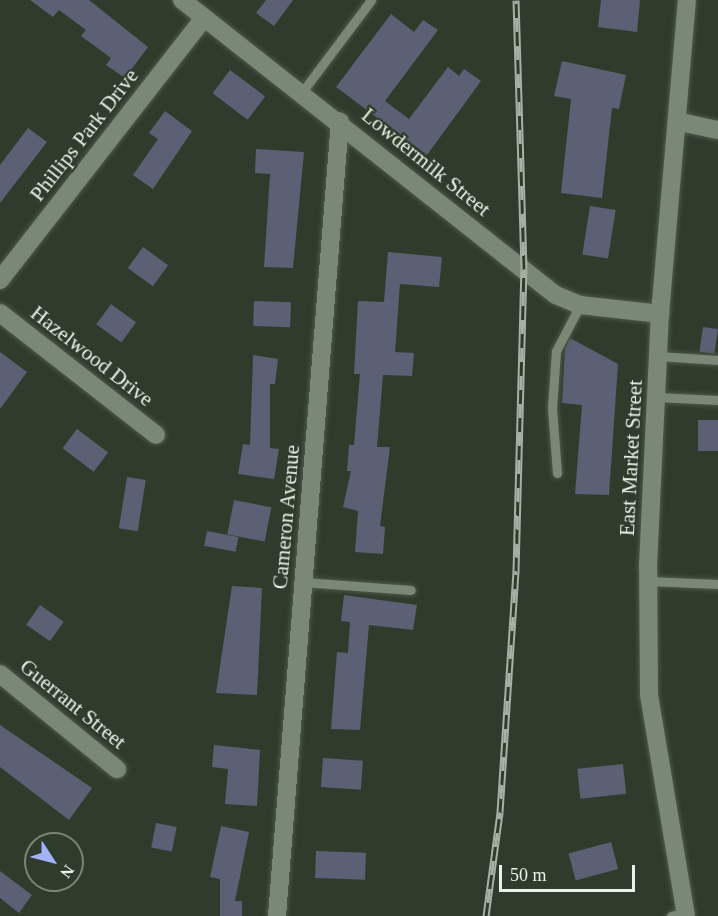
<!DOCTYPE html>
<html>
<head>
<meta charset="utf-8">
<style>
	body { margin:0 }
	#map { position:relative; width:718px; height:916px; overflow:hidden; background:#2f3c2c; font-family:Georgia,serif }
	div>[style] { position:absolute }
	[style*='--x'] { left:calc(var(--x)*1px); top:calc(var(--y)*1px); width:calc(var(--w)*1px); rotate:calc(var(--a)*1deg) }
	.building>* { inset:0; background:#5b6074; transform-origin:0 0 }
	.roads { filter:drop-shadow(0 0 2px #4e594b) drop-shadow(0 0 2px #4e594b) }
	.lane>* { height:9px; margin:-4.5px; padding:0 4.5px; transform-origin:4.5px; border-radius:4.5px; background:#7a8976 }
	.street>* { height:18px; margin:-9px; padding:0 9px; transform-origin:9px; border-radius:9px; background:#7a8976 }
	.secondary>* { height:18px; margin:-9px; padding:0 9px; transform-origin:9px; border-radius:9px; background:#7a8976 }
	.rail>* { height:7px; margin-top:-3.5px; transform-origin:0; background:repeating-linear-gradient(90deg,#2f3c2c 0 14px,#a7b1a4 0 28px); box-sizing:border-box; border-block:2px solid #a7b1a4 }
	span { translate:-50% -50%; white-space:nowrap; text-align:center; line-height:1.15; -webkit-text-stroke:4.5px #2f3c2c; paint-order:stroke }
	.street-label { font-size:21px; color:#e9f2e7 }
	.north { position:absolute; left:24px; top:832px; width:60px; height:60px; box-sizing:border-box; background:#2f3c2c; border:2px solid #798577; border-radius:50%; rotate:126deg; font-size:16px; font-weight:700; line-height:24px; text-align:center; color:#e9f2e7 }
	.north::after { content:''; display:block; margin:auto; width:21px; height:27px; background:#a4b2fc; clip-path:polygon(50% 0,100% 100%,50% 72%,0 100%) }
	.scale { position:absolute; left:499px; top:865px; width:136px; height:27px; box-sizing:border-box; border:3px solid #e9f2e7; border-top:0; padding-left:8px; font-size:18px; line-height:21px; white-space:nowrap; color:#e9f2e7; -webkit-text-stroke:4px #2f3c2c; paint-order:stroke }
</style>
</head>
<body>
<div id="map">
	<div class="building">
		<i style="clip-path:polygon(30px 0,89px 0,148px 47px,125px 78px,106px 65px,111px 58px,81px 36px,86px 30px,59px 10px,53px 17px)"></i>
		<i style="clip-path:polygon(266px 0,293px 0,274px 26px,256px 13px)"></i>
		<i style="clip-path:polygon(601px 0,640px 0,637px 32px,598px 27px)"></i>
		<i style="clip-path:polygon(391px 14px,414px 32px,423px 20px,438px 30px,385px 101px,409px 119px,448px 67px,459px 76px,464px 69px,481px 81px,427px 155px,336px 87px)"></i>
		<i style="clip-path:polygon(562px 61px,626px 75px,619px 109px,612px 108px,602px 198px,561px 193px,571px 99px,554px 96px)"></i>
		<i style="left:230px;top:70px;width:44px;height:29px;rotate:37deg"></i>
		<i style="clip-path:polygon(165px 111px,192px 131px,153px 189px,133px 175px,158px 139px,149px 133px)"></i>
		<i style="clip-path:polygon(28px 128px,47px 142px,0 203px,0 165px)"></i>
		<i style="clip-path:polygon(256px 149px,304px 152px,293px 268px,264px 267px,270px 174px,255px 173px)"></i>
		<i style="left:590px;top:206px;width:26px;height:49px;rotate:9deg"></i>
		<i style="left:143px;top:247px;width:31px;height:26px;rotate:36deg"></i>
		<i style="clip-path:polygon(388px 252px,442px 257px,439px 287px,400px 284px,395px 352px,414px 353px,412px 376px,383px 375px,377px 447px,390px 447px,380px 526px,385px 527px,383px 554px,355px 552px,358px 511px,343px 507px,351px 471px,347px 471px,349px 445px,354px 445px,360px 374px,354px 374px,358px 301px,384px 302px)"></i>
		<i style="left:254px;top:301px;width:37px;height:25px;rotate:2deg"></i>
		<i style="left:111px;top:304px;width:31px;height:25px;rotate:36deg"></i>
		<i style="left:703px;top:327px;width:15px;height:25px;rotate:8deg"></i>
		<i style="clip-path:polygon(570px 338px,618px 364px,609px 495px,575px 494px,582px 405px,562px 403px,565px 348px)"></i>
		<i style="clip-path:polygon(0 352px,27px 372px,0 409px)"></i>
		<i style="clip-path:polygon(253px 355px,278px 359px,275px 384px,270px 384px,270px 448px,279px 449px,274px 479px,238px 474px,243px 444px,250px 445px)"></i>
		<i style="left:698px;top:420px;width:20px;height:31px"></i>
		<i style="left:77px;top:429px;width:39px;height:24px;rotate:37deg"></i>
		<i style="left:127px;top:477px;width:19px;height:52px;rotate:9deg"></i>
		<i style="left:234px;top:500px;width:38px;height:35px;rotate:11deg"></i>
		<i style="left:207px;top:531px;width:32px;height:15px;rotate:11deg"></i>
		<i style="clip-path:polygon(232px 586px,262px 588px,257px 695px,216px 693px)"></i>
		<i style="clip-path:polygon(344px 595px,417px 605px,413px 630px,369px 625px,360px 730px,331px 729px,337px 652px,348px 653px,350px 622px,341px 621px)"></i>
		<i style="left:40px;top:605px;width:29px;height:24px;rotate:35deg"></i>
		<i style="clip-path:polygon(0 725px,92px 788px,69px 820px,0 767px)"></i>
		<i style="clip-path:polygon(214px 745px,260px 750px,257px 806px,225px 804px,228px 769px,212px 767px)"></i>
		<i style="left:323px;top:758px;width:40px;height:29px;rotate:4deg"></i>
		<i style="left:623px;top:764px;width:30px;height:46px;rotate:84deg"></i>
		<i style="left:156px;top:823px;width:21px;height:25px;rotate:11deg"></i>
		<i style="clip-path:polygon(221px 826px,249px 832px,235px 901px,242px 901px,242px 916px,220px 916px,220px 879px,210px 877px)"></i>
		<i style="left:611px;top:842px;width:28px;height:44px;rotate:75deg"></i>
		<i style="left:316px;top:851px;width:50px;height:27px;rotate:2deg"></i>
		<i style="clip-path:polygon(0 871px,32px 895px,19px 913px,0 898px)"></i>
	</div>
	<div class="roads">
		<div class="lane">
			<i style="--x:302;--y:92;--w:115;--a:-53.1"></i>
			<i style="--x:658;--y:356;--w:60;--a:3.8"></i>
			<i style="--x:656;--y:397;--w:62;--a:2.8"></i>
			<i style="--x:557;--y:473;--w:65;--a:-94.4"></i>
			<i style="--x:552;--y:408;--w:57;--a:-86"></i>
			<i style="--x:556;--y:351;--w:52;--a:-62.4"></i>
			<i style="--x:648;--y:581;--w:70;--a:2.5"></i>
			<i style="--x:303;--y:582;--w:108;--a:4.2"></i>
			<i style="--x:671;--y:916;--w:15;--a:-11"></i>
		</div>
		<div class="street">
			<i style="--x:182;--y:0;--w:476;--a:38.3"></i>
			<i style="--x:556;--y:295;--w:26;--a:23"></i>
			<i style="--x:580;--y:305;--w:81;--a:6.4"></i>
			<i style="--x:680;--y:122;--w:39;--a:12"></i>
			<i style="--x:0;--y:280;--w:332;--a:-52.1"></i>
			<i style="--x:0;--y:313;--w:198;--a:38"></i>
			<i style="--x:0;--y:674;--w:151;--a:39.1"></i>
			<i style="--x:277;--y:916;--w:797;--a:-85.47"></i>
		</div>
		<div class="secondary">
			<i style="--x:686;--y:916;--w:225;--a:-99.5"></i>
			<i style="--x:649;--y:694;--w:128;--a:-90.4"></i>
			<i style="--x:648;--y:566;--w:252;--a:-87.3"></i>
			<i style="--x:660;--y:314;--w:315;--a:-85.1"></i>
		</div>
	</div>
	<div class="rail">
		<i style="--x:486;--y:916;--w:105;--a:-82.3"></i>
		<i style="--x:500;--y:812;--w:242;--a:-86.2"></i>
		<i style="--x:516;--y:571;--w:302;--a:-88.5"></i>
		<i style="--x:524;--y:269;--w:269;--a:-91.7"></i>
	</div>
	<div class="street-label">
		<span style="left:84px;top:135px;rotate:-52deg">Phillips Park Drive</span>
		<span style="left:426px;top:162px;rotate:39deg">Lowdermilk Street</span>
		<span style="left:92px;top:356px;rotate:38deg">Hazelwood Drive</span>
		<span style="left:631px;top:458px;rotate:-87deg">East Market Street</span>
		<span style="left:286px;top:517px;rotate:-85deg">Cameron Avenue</span>
		<span style="left:73px;top:704px;rotate:39deg">Guerrant Street</span>
	</div>
	<div class="north">N</div>
	<div class="scale">50 m</div>
</div>
</body>
</html>
